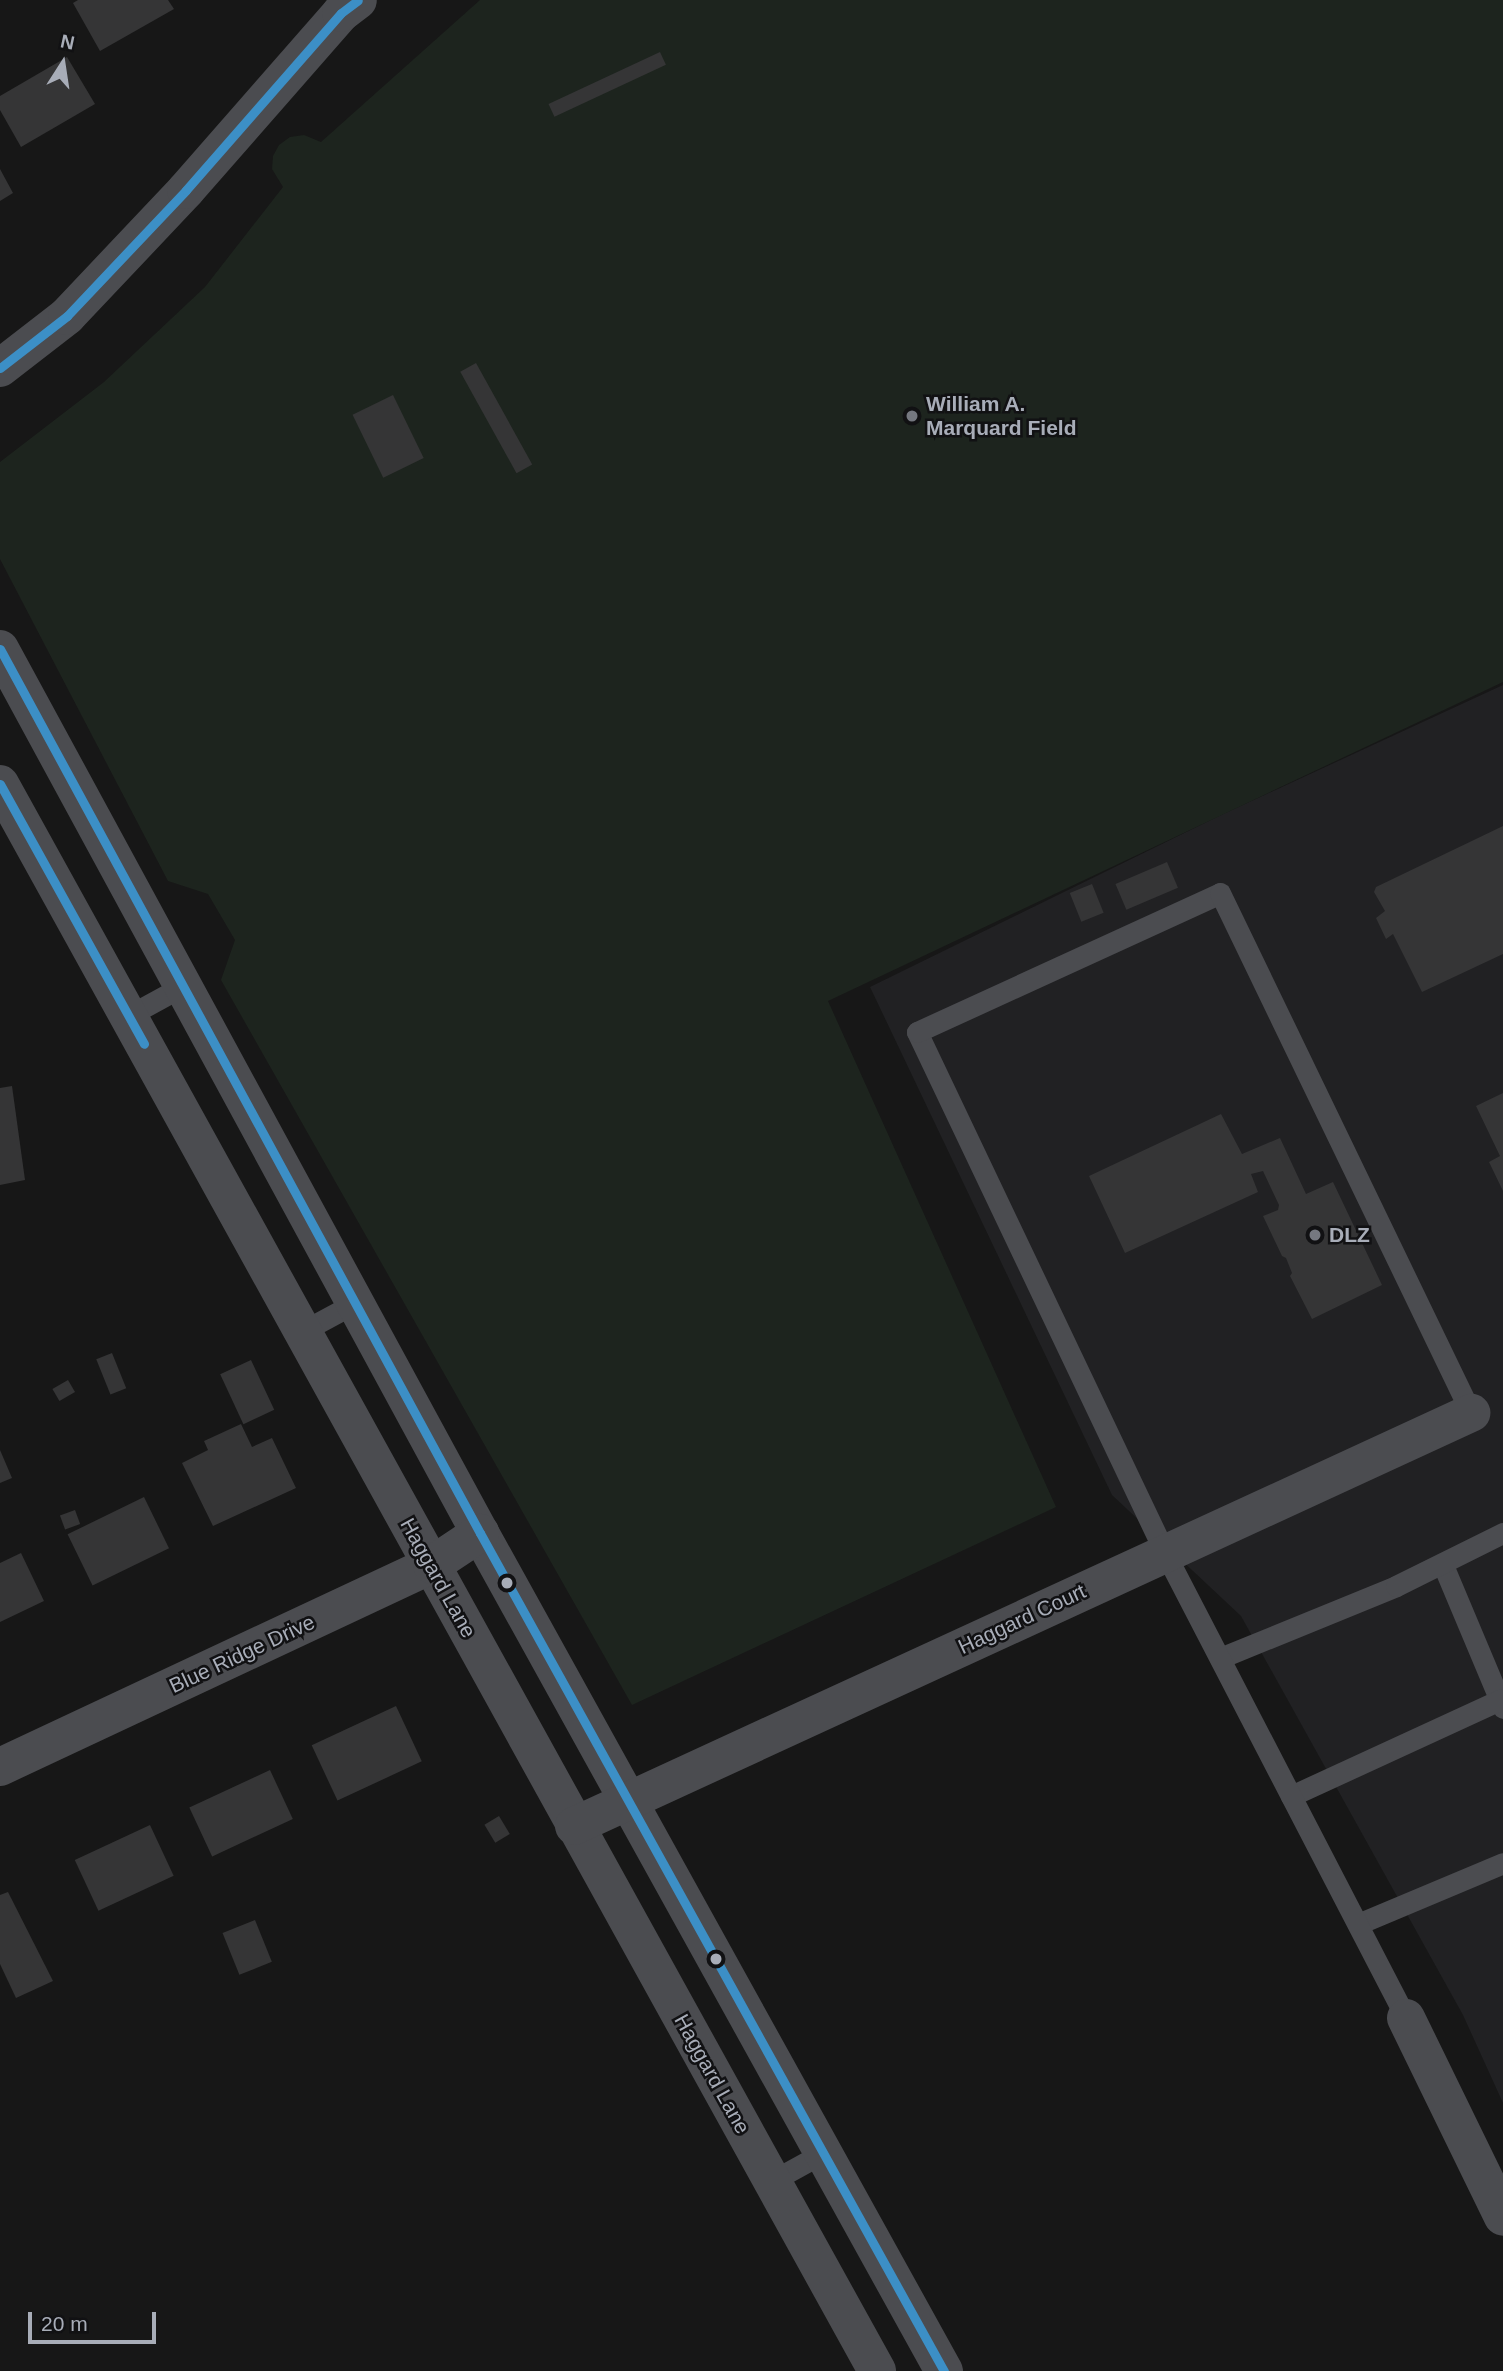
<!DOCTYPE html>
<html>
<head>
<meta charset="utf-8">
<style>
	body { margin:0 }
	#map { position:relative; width:1503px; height:2371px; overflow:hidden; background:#171717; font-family:Arial,sans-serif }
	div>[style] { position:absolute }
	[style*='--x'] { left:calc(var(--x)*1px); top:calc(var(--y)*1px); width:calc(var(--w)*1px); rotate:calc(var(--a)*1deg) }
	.built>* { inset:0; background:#212123 }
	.green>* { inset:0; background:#1d241e }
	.building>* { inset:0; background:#353536; transform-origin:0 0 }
	.service>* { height:21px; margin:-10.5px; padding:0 10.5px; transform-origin:10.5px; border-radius:10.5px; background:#4b4c50 }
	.minor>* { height:38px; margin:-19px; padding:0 19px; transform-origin:19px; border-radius:19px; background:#4b4c50 }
	.bus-1>* { height:9px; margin:-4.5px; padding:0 4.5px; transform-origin:4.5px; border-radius:4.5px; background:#3c8fc6 }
	.dots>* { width:19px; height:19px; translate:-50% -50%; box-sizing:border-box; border:4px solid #111113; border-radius:50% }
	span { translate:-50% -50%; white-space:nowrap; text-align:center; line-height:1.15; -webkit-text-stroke:5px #111113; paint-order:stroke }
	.poi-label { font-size:21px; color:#a8adb8; font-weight:700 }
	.left { translate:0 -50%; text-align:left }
	.street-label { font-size:21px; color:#a8adb8 }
	.north { position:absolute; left:28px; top:28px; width:70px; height:70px; -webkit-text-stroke:5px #111113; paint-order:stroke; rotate:12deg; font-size:19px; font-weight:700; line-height:28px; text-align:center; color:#a8adb8 }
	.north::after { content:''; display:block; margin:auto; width:24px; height:32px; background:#a8adb8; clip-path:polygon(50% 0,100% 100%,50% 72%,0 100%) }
	.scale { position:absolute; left:28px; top:2312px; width:128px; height:32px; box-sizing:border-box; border:4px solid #a8adb8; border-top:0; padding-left:9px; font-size:21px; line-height:24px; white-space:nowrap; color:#a8adb8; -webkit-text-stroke:5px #111113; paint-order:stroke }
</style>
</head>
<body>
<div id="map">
	<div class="built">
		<i style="clip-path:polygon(1503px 685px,1503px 2103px,1463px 2015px,1241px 1616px,1112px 1495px,870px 987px,1219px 816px)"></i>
	</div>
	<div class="green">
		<i style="clip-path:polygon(480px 0,1503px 0,1503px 682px,828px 1001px,1056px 1507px,632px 1705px,221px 980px,235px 940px,208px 894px,168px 881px,0 559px,0 462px,104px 382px,205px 287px,283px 187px,272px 169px,273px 156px,279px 145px,290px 137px,304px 135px,321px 142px)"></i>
	</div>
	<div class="building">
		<i style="clip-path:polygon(78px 0,168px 0,174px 9px,100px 51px,73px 3px)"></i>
		<i style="left:660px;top:52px;width:14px;height:123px;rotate:65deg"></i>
		<i style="clip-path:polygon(67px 57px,95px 104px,21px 147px,0 110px,0 96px)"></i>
		<i style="clip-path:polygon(0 169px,13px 193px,0 201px)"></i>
		<i style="left:476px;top:363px;width:116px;height:18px;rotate:61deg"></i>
		<i style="left:393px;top:395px;width:70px;height:45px;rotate:64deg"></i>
		<i style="clip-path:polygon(1503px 826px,1503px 954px,1422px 992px,1393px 934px,1386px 939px,1376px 918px,1385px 911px,1374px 892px,1376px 887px)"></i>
		<i style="left:1167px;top:862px;width:28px;height:56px;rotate:67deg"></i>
		<i style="left:1092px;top:884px;width:31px;height:24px;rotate:68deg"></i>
		<i style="clip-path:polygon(12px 1086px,25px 1180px,0 1185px,0 1088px)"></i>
		<i style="clip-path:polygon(1503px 1093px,1503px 1191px,1489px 1162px,1500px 1156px,1476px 1106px)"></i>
		<i style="clip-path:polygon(1221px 1114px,1242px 1154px,1280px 1138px,1306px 1194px,1333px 1182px,1382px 1285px,1312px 1319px,1290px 1276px,1292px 1273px,1286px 1258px,1282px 1256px,1263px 1216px,1278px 1210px,1279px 1205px,1263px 1171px,1251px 1174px,1258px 1192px,1125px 1253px,1089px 1176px)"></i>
		<i style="left:112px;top:1353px;width:38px;height:17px;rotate:68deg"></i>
		<i style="left:251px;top:1360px;width:55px;height:34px;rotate:65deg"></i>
		<i style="left:68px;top:1380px;width:14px;height:18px;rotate:60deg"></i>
		<i style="clip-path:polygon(241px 1424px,252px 1447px,272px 1438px,296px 1488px,213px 1526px,182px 1463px,208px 1450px,204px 1441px)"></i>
		<i style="clip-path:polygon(0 1450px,12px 1478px,0 1483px)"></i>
		<i style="left:144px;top:1497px;width:57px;height:85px;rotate:64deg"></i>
		<i style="left:75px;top:1510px;width:15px;height:16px;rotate:70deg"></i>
		<i style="clip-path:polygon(21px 1553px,44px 1601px,0 1622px,0 1563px)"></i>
		<i style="left:396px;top:1706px;width:61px;height:93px;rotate:65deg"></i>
		<i style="left:270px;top:1770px;width:54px;height:89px;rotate:65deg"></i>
		<i style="left:499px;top:1816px;width:21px;height:17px;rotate:59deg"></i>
		<i style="left:150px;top:1825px;width:56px;height:83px;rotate:65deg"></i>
		<i style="clip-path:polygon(8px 1892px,53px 1981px,16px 1998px,0 1964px,0 1895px)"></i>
		<i style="left:255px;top:1920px;width:45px;height:35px;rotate:68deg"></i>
	</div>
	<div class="service">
		<i style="--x:128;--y:1016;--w:63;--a:-28.6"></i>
		<i style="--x:303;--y:1331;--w:59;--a:-28.3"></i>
		<i style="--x:1443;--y:1565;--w:155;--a:67.2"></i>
		<i style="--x:1220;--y:1658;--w:190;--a:-22.2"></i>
		<i style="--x:1396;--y:1586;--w:119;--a:-26.4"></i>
		<i style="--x:1291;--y:1796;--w:230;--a:-24.7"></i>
		<i style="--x:1358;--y:1924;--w:157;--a:-22.8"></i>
		<i style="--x:1406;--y:2018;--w:524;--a:-117.4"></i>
		<i style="--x:1165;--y:1553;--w:577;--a:-115.45"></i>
		<i style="--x:917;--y:1032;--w:333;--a:-24.6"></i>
		<i style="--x:1220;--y:893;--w:577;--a:64.23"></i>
		<i style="--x:772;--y:2181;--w:58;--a:-28.8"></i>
	</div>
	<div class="minor">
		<i style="--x:0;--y:368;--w:85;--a:-37.8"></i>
		<i style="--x:67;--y:316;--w:173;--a:-46.6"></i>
		<i style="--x:186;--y:190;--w:235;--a:-48.8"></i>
		<i style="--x:341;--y:13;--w:21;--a:-37"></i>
		<i style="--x:0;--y:649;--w:1006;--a:61.5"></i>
		<i style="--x:480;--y:1533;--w:958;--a:61.03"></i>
		<i style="--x:0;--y:784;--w:1813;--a:61.07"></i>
		<i style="--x:0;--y:1767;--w:477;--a:-25.1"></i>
		<i style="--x:432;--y:1565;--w:58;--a:-33.7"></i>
		<i style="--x:574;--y:1826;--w:988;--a:-24.72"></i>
		<i style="--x:1406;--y:2018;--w:221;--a:64"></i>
	</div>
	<div class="bus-1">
		<i style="--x:0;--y:368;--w:85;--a:-37.8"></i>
		<i style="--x:67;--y:316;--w:173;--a:-46.6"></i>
		<i style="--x:186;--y:190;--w:235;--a:-48.8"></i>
		<i style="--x:341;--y:13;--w:21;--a:-37"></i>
		<i style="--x:0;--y:649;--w:1006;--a:61.5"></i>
		<i style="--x:480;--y:1533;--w:958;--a:61.03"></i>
		<i style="--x:0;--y:784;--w:297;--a:61"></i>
	</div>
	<div class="dots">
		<i style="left:912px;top:416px;background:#757880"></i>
		<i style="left:1315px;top:1235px;background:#757880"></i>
		<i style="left:507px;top:1583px;background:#a8adb8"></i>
		<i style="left:716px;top:1959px;background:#a8adb8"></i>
	</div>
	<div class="poi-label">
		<span class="left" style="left:926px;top:416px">William A.<br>Marquard Field</span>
		<span class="left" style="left:1329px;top:1235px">DLZ</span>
	</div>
	<div class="street-label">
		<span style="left:438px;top:1578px;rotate:61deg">Haggard Lane</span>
		<span style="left:1022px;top:1619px;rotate:-25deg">Haggard Court</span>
		<span style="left:242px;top:1654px;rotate:-25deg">Blue Ridge Drive</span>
		<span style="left:712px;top:2074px;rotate:61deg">Haggard Lane</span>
	</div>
	<div class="north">N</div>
	<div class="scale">20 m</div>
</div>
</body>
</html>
